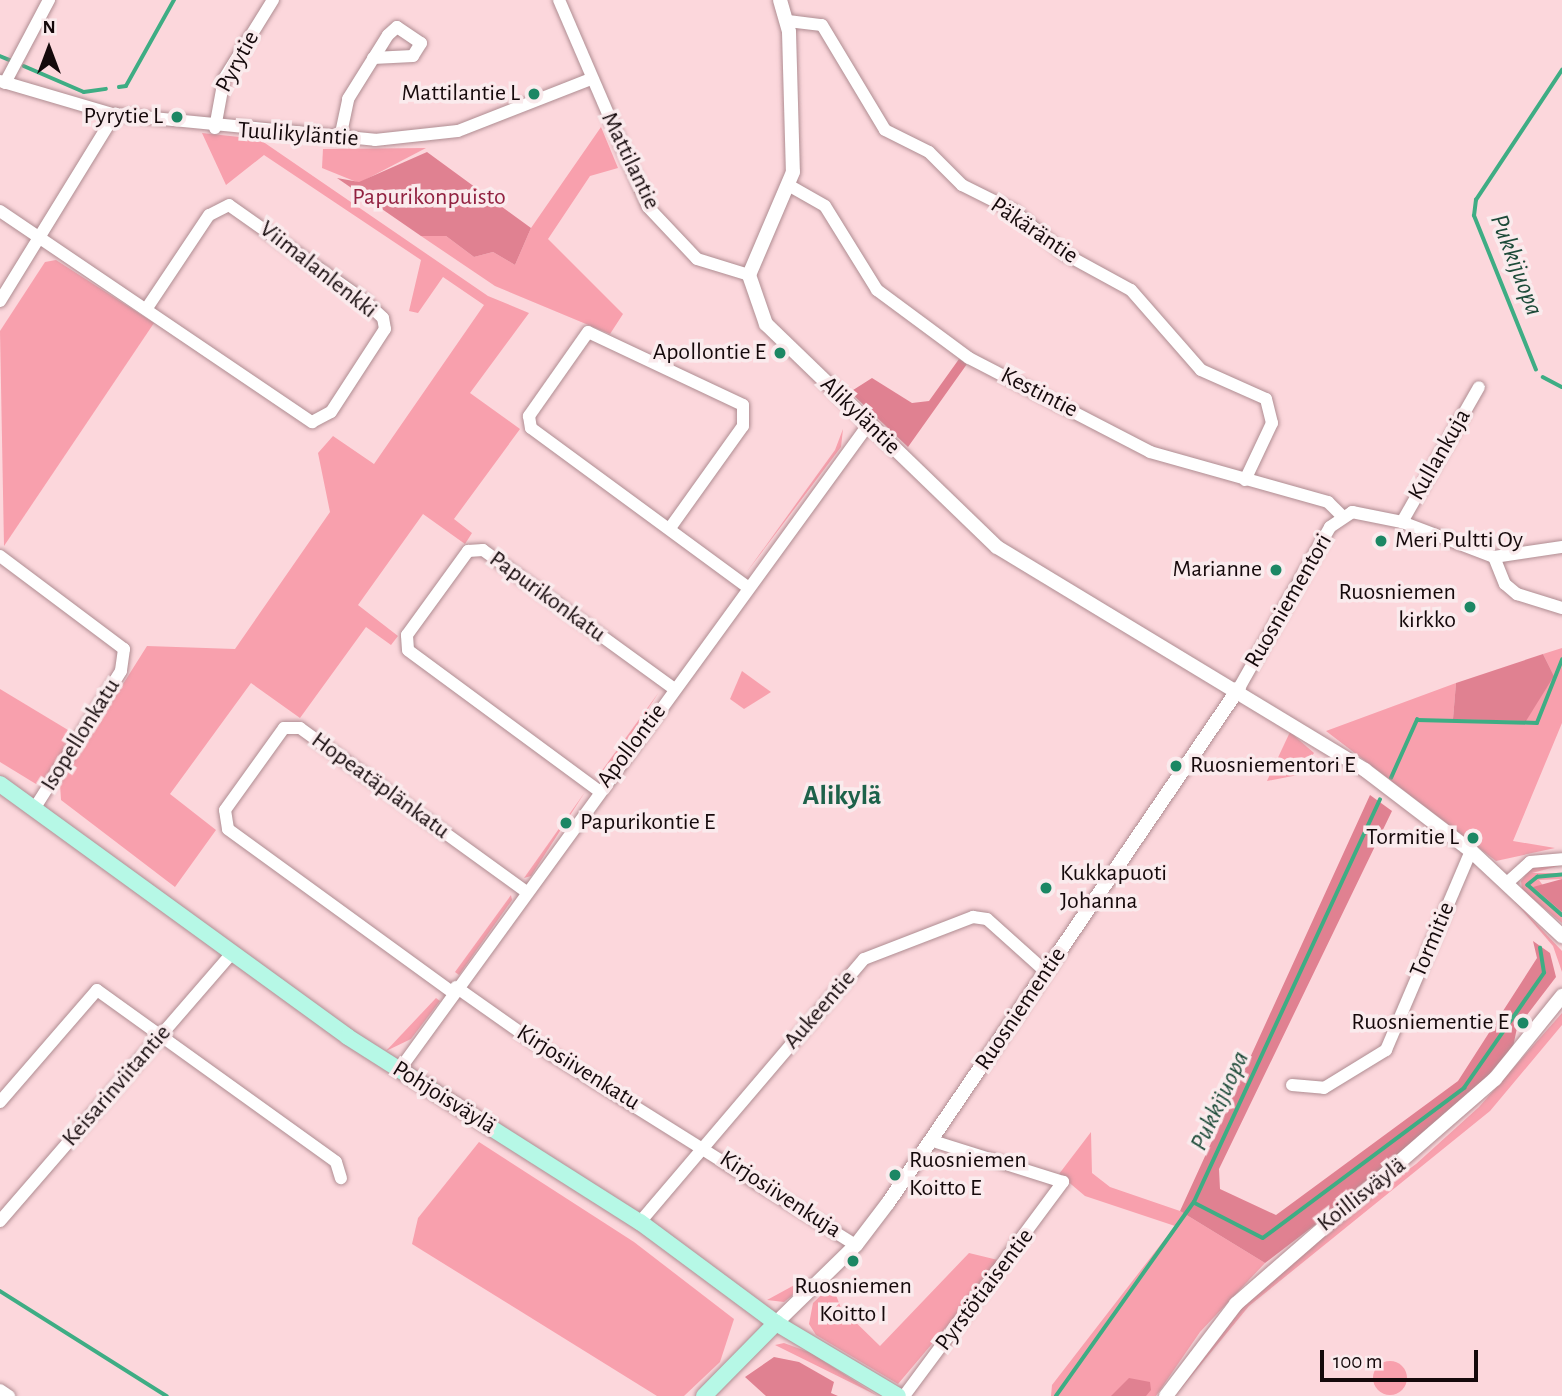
<!DOCTYPE html>
<html>
<head>
<meta charset="utf-8">
<style>
	body { margin:0 }
	#map { position:relative; width:1562px; height:1396px; overflow:hidden; background:#fcd7dc; font-family:"Alegreya Sans",sans-serif }
	div>[style] { position:absolute }
	[style*='--x'] { left:calc(var(--x)*1px); top:calc(var(--y)*1px); width:calc(var(--w)*1px); rotate:calc(var(--a)*1deg) }
	.green>* { inset:0; background:#f8a0ad }
	.round { border-radius:50% }
	.forest>* { inset:0; background:#e08191 }
	.stream>* { height:3.5px; margin:-1.75px; padding:0 1.75px; transform-origin:1.75px; border-radius:1.75px; background:#3ead84 }
	.roads { filter:drop-shadow(0 0 2px #af8d92) drop-shadow(0 0 2px #af8d92) }
	.minor>* { height:12px; margin:-6px; padding:0 6px; transform-origin:6px; border-radius:6px; background:#fff }
	.tertiary>* { height:14px; margin:-7px; padding:0 7px; transform-origin:7px; border-radius:7px; background:#fff }
	.secondary>* { height:16px; margin:-8px; padding:0 8px; transform-origin:8px; border-radius:8px; background:#b6f8e6 }
	.dots>* { width:19px; height:19px; translate:-50% -50%; box-sizing:border-box; border:4px solid #faebed; border-radius:50% }
	span { translate:-50% -50%; white-space:nowrap; text-align:center; line-height:1.15; -webkit-text-stroke:7px #faebed; paint-order:stroke }
	.street-label { font-size:24px; color:#15090b }
	.poi-label { font-size:24px; color:#15090b }
	.right { translate:-100% -50%; text-align:right }
	.left { translate:0 -50%; text-align:left }
	.park-label { font-size:24px; color:#912140 }
	.water-label { font-size:26px; color:#1d4b39; font-style:italic }
	.quarter-label { font-size:28px; color:#1d624a; font-weight:700 }
	.north { position:absolute; left:14px; top:14px; width:70px; height:70px; -webkit-text-stroke:5px #faebed; paint-order:stroke; rotate:0deg; font-size:19px; font-weight:700; line-height:28px; text-align:center; color:#15090b }
	.north::after { content:''; display:block; margin:auto; width:24px; height:32px; background:#15090b; clip-path:polygon(50% 0,100% 100%,50% 72%,0 100%) }
	.scale { position:absolute; left:1320px; top:1350px; width:158px; height:32px; box-sizing:border-box; border:4px solid #15090b; border-top:0; padding-left:9px; font-size:21px; line-height:24px; white-space:nowrap; color:#15090b; -webkit-text-stroke:5px #faebed; paint-order:stroke }
</style>
</head>
<body>
<div id="map">
	<div class="green">
		<i style="clip-path:polygon(601px 127px,618px 168px,590px 176px,548px 239px,623px 314px,610px 334px,495px 286px,421px 236px,446px 236px,474px 257px,493px 252px,515px 265px,531px 228px)"></i>
		<i style="clip-path:polygon(202px 133px,259px 139px,488px 296px,529px 313px,470px 393px,520px 429px,454px 519px,472px 533px,465px 544px,423px 514px,358px 605px,398px 636px,391px 645px,366px 627px,300px 718px,251px 683px,170px 794px,216px 830px,175px 887px,61px 800px,60px 784px,147px 646px,235px 649px,330px 512px,318px 453px,333px 436px,374px 464px,484px 305px,443px 277px,418px 313px,409px 311px,421px 260px,264px 155px,226px 185px)"></i>
		<i style="clip-path:polygon(426px 148px,359px 183px,322px 168px,323px 149px)"></i>
		<i style="clip-path:polygon(56px 260px,154px 323px,4px 546px,0 331px,45px 262px)"></i>
		<i style="clip-path:polygon(843px 429px,841px 447px,746px 573px,835px 450px)"></i>
		<i style="clip-path:polygon(1562px 648px,1562px 723px,1513px 841px,1555px 848px,1496px 861px,1326px 731px,1456px 683px,1453px 719px,1554px 676px,1543px 654px)"></i>
		<i style="clip-path:polygon(742px 671px,771px 692px,744px 709px,730px 699px)"></i>
		<i style="clip-path:polygon(0 689px,73px 733px,47px 780px,36px 784px,0 762px)"></i>
		<i style="clip-path:polygon(659px 692px,605px 774px,598px 776px)"></i>
		<i style="clip-path:polygon(1290px 732px,1314px 753px,1298px 775px,1267px 781px)"></i>
		<i style="clip-path:polygon(585px 792px,531px 876px,524px 878px)"></i>
		<i style="clip-path:polygon(1562px 865px,1532px 873px,1562px 873px,1562px 879px,1539px 880px,1562px 912px,1562px 923px,1522px 890px,1521px 881px,1531px 868px)"></i>
		<i style="clip-path:polygon(511px 895px,512px 900px,459px 975px,455px 972px)"></i>
		<i style="clip-path:polygon(1511px 897px,1562px 951px,1562px 972px,1553px 946px)"></i>
		<i style="clip-path:polygon(436px 998px,440px 1001px,411px 1039px,386px 1051px)"></i>
		<i style="clip-path:polygon(1562px 1013px,1562px 1025px,1490px 1111px,1249px 1306px,1175px 1396px,1241px 1305px,1307px 1245px,1416px 1164px,1479px 1107px)"></i>
		<i style="clip-path:polygon(1091px 1132px,1092px 1173px,1110px 1187px,1180px 1211px,1265px 1263px,1200px 1332px,1156px 1396px,1051px 1396px,1052px 1385px,1175px 1226px,1085px 1196px,1059px 1174px)"></i>
		<i style="clip-path:polygon(479px 1142px,634px 1242px,734px 1319px,720px 1362px,684px 1396px,657px 1396px,412px 1244px,418px 1218px)"></i>
		<i style="clip-path:polygon(969px 1253px,1002px 1261px,898px 1384px,816px 1335px,809px 1324px,813px 1303px,832px 1285px,841px 1308px,880px 1346px)"></i>
		<i style="clip-path:polygon(812px 1280px,784px 1302px,767px 1300px,800px 1282px)"></i>
		<i style="clip-path:polygon(784px 1343px,811px 1353px,878px 1396px,775px 1345px)"></i>
		<i class="round" style="left:1373px;top:1361px;width:34px;height:34px"></i>
	</div>
	<div class="forest">
		<i style="clip-path:polygon(427px 152px,531px 228px,515px 265px,493px 252px,474px 257px,446px 236px,421px 236px,337px 178px,359px 182px)"></i>
		<i style="clip-path:polygon(959px 359px,967px 364px,908px 447px,850px 392px,872px 378px,912px 403px,929px 401px)"></i>
		<i style="clip-path:polygon(1543px 654px,1554px 676px,1526px 721px,1453px 719px,1456px 683px)"></i>
		<i style="clip-path:polygon(1370px 795px,1392px 811px,1219px 1169px,1220px 1189px,1276px 1215px,1458px 1081px,1537px 958px,1533px 941px,1550px 953px,1556px 977px,1517px 1028px,1513px 1047px,1465px 1101px,1388px 1169px,1265px 1263px,1180px 1211px)"></i>
		<i style="clip-path:polygon(1562px 879px,1562px 912px,1533px 887px)"></i>
		<i style="clip-path:polygon(774px 1357px,799px 1362px,834px 1382px,831px 1393px,838px 1396px,766px 1396px,745px 1377px)"></i>
		<i style="clip-path:polygon(1129px 1378px,1150px 1382px,1151px 1390px,1146px 1396px,1111px 1396px)"></i>
	</div>
	<div class="stream">
		<i style="--x:0;--y:56;--w:11;--a:22"></i>
		<i style="--x:24;--y:66;--w:65;--a:23.4"></i>
		<i style="--x:84;--y:92;--w:22;--a:-8"></i>
		<i style="--x:119;--y:87;--w:7;--a:-8"></i>
		<i style="--x:126;--y:86;--w:98;--a:-60.8"></i>
		<i style="--x:1536;--y:370;--w:166;--a:-111.9"></i>
		<i style="--x:1474;--y:216;--w:16;--a:-83"></i>
		<i style="--x:1476;--y:200;--w:156;--a:-56.5"></i>
		<i style="--x:1543;--y:377;--w:21;--a:28"></i>
		<i style="--x:1391;--y:778;--w:64;--a:-65.9"></i>
		<i style="--x:1417;--y:720;--w:120;--a:1.4"></i>
		<i style="--x:1537;--y:723;--w:68;--a:-68.4"></i>
		<i style="--x:1562;--y:875;--w:24;--a:175"></i>
		<i style="--x:1538;--y:877;--w:13;--a:141"></i>
		<i style="--x:1528;--y:885;--w:45;--a:41.4"></i>
		<i style="--x:1195;--y:1203;--w:76;--a:27.2"></i>
		<i style="--x:1263;--y:1238;--w:251;--a:-36.7"></i>
		<i style="--x:1464;--y:1088;--w:140;--a:-55.2"></i>
		<i style="--x:1544;--y:973;--w:25;--a:-99"></i>
		<i style="--x:0;--y:1291;--w:197;--a:32.2"></i>
		<i style="--x:1056;--y:1396;--w:238;--a:-54.6"></i>
		<i style="--x:1194;--y:1202;--w:443;--a:-65.2"></i>
	</div>
	<div class="roads">
		<div class="minor">
			<i style="--x:559;--y:0;--w:225;--a:66.7"></i>
			<i style="--x:648;--y:207;--w:71;--a:46.7"></i>
			<i style="--x:697;--y:259;--w:54;--a:17.1"></i>
			<i style="--x:788;--y:21;--w:34;--a:7"></i>
			<i style="--x:822;--y:25;--w:122;--a:59"></i>
			<i style="--x:885;--y:130;--w:49;--a:26.6"></i>
			<i style="--x:929;--y:152;--w:47;--a:45"></i>
			<i style="--x:962;--y:185;--w:58;--a:26.6"></i>
			<i style="--x:1014;--y:211;--w:67;--a:40.1"></i>
			<i style="--x:1065;--y:254;--w:75;--a:28.6"></i>
			<i style="--x:1131;--y:290;--w:106;--a:48.8"></i>
			<i style="--x:1201;--y:370;--w:71;--a:24"></i>
			<i style="--x:1266;--y:399;--w:25;--a:76"></i>
			<i style="--x:1272;--y:423;--w:63;--a:115.3"></i>
			<i style="--x:0;--y:81;--w:117;--a:16.4"></i>
			<i style="--x:112;--y:114;--w:264;--a:5.6"></i>
			<i style="--x:375;--y:140;--w:83;--a:-6.2"></i>
			<i style="--x:458;--y:131;--w:143;--a:-21.4"></i>
			<i style="--x:5;--y:83;--w:94;--a:-62.1"></i>
			<i style="--x:215;--y:128;--w:50;--a:-79.6"></i>
			<i style="--x:224;--y:79;--w:93;--a:-58.2"></i>
			<i style="--x:340;--y:138;--w:40;--a:-78"></i>
			<i style="--x:348;--y:99;--w:75;--a:-58"></i>
			<i style="--x:388;--y:35;--w:12;--a:-42"></i>
			<i style="--x:397;--y:27;--w:29;--a:34"></i>
			<i style="--x:421;--y:43;--w:15;--a:122"></i>
			<i style="--x:413;--y:56;--w:40;--a:177.1"></i>
			<i style="--x:790;--y:186;--w:40;--a:29.7"></i>
			<i style="--x:825;--y:206;--w:99;--a:58.2"></i>
			<i style="--x:877;--y:290;--w:114;--a:36.5"></i>
			<i style="--x:969;--y:358;--w:204;--a:27.4"></i>
			<i style="--x:1150;--y:452;--w:185;--a:15.7"></i>
			<i style="--x:1328;--y:502;--w:21;--a:45"></i>
			<i style="--x:0;--y:211;--w:377;--a:34.1"></i>
			<i style="--x:312;--y:422;--w:21;--a:-28"></i>
			<i style="--x:331;--y:412;--w:99;--a:-57"></i>
			<i style="--x:385;--y:329;--w:11;--a:-100"></i>
			<i style="--x:383;--y:318;--w:25;--a:-137"></i>
			<i style="--x:365;--y:301;--w:166;--a:-144.8"></i>
			<i style="--x:229;--y:205;--w:22;--a:153"></i>
			<i style="--x:209;--y:215;--w:112;--a:123.7"></i>
			<i style="--x:0;--y:301;--w:220;--a:-58.4"></i>
			<i style="--x:1402;--y:522;--w:155;--a:-60.3"></i>
			<i style="--x:670;--y:528;--w:125;--a:-54.4"></i>
			<i style="--x:743;--y:426;--w:21;--a:-90"></i>
			<i style="--x:743;--y:405;--w:171;--a:-154.8"></i>
			<i style="--x:588;--y:332;--w:103;--a:125.1"></i>
			<i style="--x:529;--y:416;--w:12;--a:81"></i>
			<i style="--x:531;--y:428;--w:270;--a:36.3"></i>
			<i style="--x:0;--y:556;--w:155;--a:36.9"></i>
			<i style="--x:124;--y:649;--w:22;--a:98"></i>
			<i style="--x:121;--y:671;--w:160;--a:122.2"></i>
			<i style="--x:1494;--y:557;--w:29;--a:68"></i>
			<i style="--x:1505;--y:584;--w:16;--a:40"></i>
			<i style="--x:1517;--y:594;--w:47;--a:17.3"></i>
			<i style="--x:1239;--y:688;--w:185;--a:-60.5"></i>
			<i style="--x:1330;--y:527;--w:27;--a:-34"></i>
			<i style="--x:1352;--y:512;--w:51;--a:11.3"></i>
			<i style="--x:1402;--y:522;--w:98;--a:20.8"></i>
			<i style="--x:1494;--y:557;--w:69;--a:-8.4"></i>
			<i style="--x:599;--y:791;--w:237;--a:-143.6"></i>
			<i style="--x:408;--y:650;--w:15;--a:-94"></i>
			<i style="--x:407;--y:635;--w:104;--a:-54"></i>
			<i style="--x:468;--y:551;--w:15;--a:-4"></i>
			<i style="--x:483;--y:550;--w:236;--a:36"></i>
			<i style="--x:1507;--y:883;--w:31;--a:-42"></i>
			<i style="--x:1530;--y:862;--w:32;--a:-5"></i>
			<i style="--x:456;--y:987;--w:116;--a:35.2"></i>
			<i style="--x:551;--y:1054;--w:360;--a:32.1"></i>
			<i style="--x:452;--y:992;--w:277;--a:-144"></i>
			<i style="--x:228;--y:829;--w:19;--a:-99"></i>
			<i style="--x:225;--y:810;--w:101;--a:-54.3"></i>
			<i style="--x:284;--y:728;--w:16;--a:0"></i>
			<i style="--x:300;--y:728;--w:278;--a:35.9"></i>
			<i style="--x:400;--y:1069;--w:796;--a:-53.99"></i>
			<i style="--x:1292;--y:1085;--w:32;--a:5"></i>
			<i style="--x:1324;--y:1088;--w:73;--a:-31.5"></i>
			<i style="--x:1386;--y:1050;--w:216;--a:-66.9"></i>
			<i style="--x:0;--y:1102;--w:148;--a:-49.1"></i>
			<i style="--x:97;--y:990;--w:294;--a:35.7"></i>
			<i style="--x:336;--y:1162;--w:17;--a:73"></i>
			<i style="--x:0;--y:1221;--w:356;--a:-49.1"></i>
			<i style="--x:640;--y:1222;--w:345;--a:-49.6"></i>
			<i style="--x:864;--y:959;--w:117;--a:-21.1"></i>
			<i style="--x:973;--y:917;--w:14;--a:8"></i>
			<i style="--x:987;--y:919;--w:79;--a:41.9"></i>
			<i style="--x:0;--y:1390;--w:11;--a:34"></i>
			<i style="--x:904;--y:1396;--w:267;--a:-53.4"></i>
			<i style="--x:1063;--y:1182;--w:136;--a:-162.5"></i>
		</div>
		<div class="tertiary">
			<i style="--x:780;--y:0;--w:33;--a:74"></i>
			<i style="--x:789;--y:32;--w:140;--a:88.4"></i>
			<i style="--x:793;--y:172;--w:112;--a:113.1"></i>
			<i style="--x:749;--y:275;--w:52;--a:70.9"></i>
			<i style="--x:766;--y:324;--w:321;--a:44"></i>
			<i style="--x:997;--y:547;--w:430;--a:31.2"></i>
			<i style="--x:1365;--y:770;--w:133;--a:37.4"></i>
			<i style="--x:1471;--y:851;--w:125;--a:43"></i>
			<i style="--x:776;--y:1323;--w:112;--a:-44.3"></i>
			<i style="--x:856;--y:1245;--w:53;--a:-52.7"></i>
			<i style="--x:888;--y:1203;--w:623;--a:-55.72"></i>
			<i style="--x:1166;--y:1396;--w:116;--a:-52.7"></i>
			<i style="--x:1236;--y:1304;--w:343;--a:-41"></i>
			<i style="--x:1495;--y:1079;--w:107;--a:-51.1"></i>
		</div>
		<div class="secondary">
			<i style="--x:0;--y:784;--w:430;--a:36"></i>
			<i style="--x:348;--y:1037;--w:346;--a:32.4"></i>
			<i style="--x:640;--y:1222;--w:169;--a:36.6"></i>
			<i style="--x:776;--y:1323;--w:142;--a:30.9"></i>
			<i style="--x:704;--y:1396;--w:103;--a:-45.4"></i>
		</div>
	</div>
	<div class="dots">
		<i style="left:534px;top:94px;background:#1c8764"></i>
		<i style="left:177px;top:117px;background:#1c8764"></i>
		<i style="left:780px;top:353px;background:#1c8764"></i>
		<i style="left:1381px;top:541px;background:#1c8764"></i>
		<i style="left:1276px;top:570px;background:#1c8764"></i>
		<i style="left:1470px;top:607px;background:#1c8764"></i>
		<i style="left:1176px;top:766px;background:#1c8764"></i>
		<i style="left:566px;top:823px;background:#1c8764"></i>
		<i style="left:1473px;top:838px;background:#1c8764"></i>
		<i style="left:1046px;top:888px;background:#1c8764"></i>
		<i style="left:1523px;top:1023px;background:#1c8764"></i>
		<i style="left:895px;top:1175px;background:#1c8764"></i>
		<i style="left:853px;top:1261px;background:#1c8764"></i>
	</div>
	<div class="street-label">
		<span style="left:238px;top:62px;rotate:-62deg">Pyrytie</span>
		<span style="left:298px;top:135px;rotate:4deg">Tuulikyläntie</span>
		<span style="left:630px;top:161px;rotate:64deg">Mattilantie</span>
		<span style="left:1034px;top:231px;rotate:34deg">Päkäräntie</span>
		<span style="left:318px;top:270px;rotate:38deg">Viimalanlenkki</span>
		<span style="left:1039px;top:393px;rotate:27deg">Kestintie</span>
		<span style="left:860px;top:416px;rotate:44deg">Alikyläntie</span>
		<span style="left:1440px;top:455px;rotate:-60deg">Kullankuja</span>
		<span style="left:547px;top:597px;rotate:36deg">Papurikonkatu</span>
		<span style="left:1289px;top:601px;rotate:-60deg">Ruosniementori</span>
		<span style="left:81px;top:735px;rotate:-58deg">Isopellonkatu</span>
		<span style="left:632px;top:746px;rotate:-53deg">Apollontie</span>
		<span style="left:380px;top:786px;rotate:36deg">Hopeatäplänkatu</span>
		<span style="left:1433px;top:940px;rotate:-67deg">Tormitie</span>
		<span style="left:1021px;top:1009px;rotate:-56deg">Ruosniementie</span>
		<span style="left:820px;top:1010px;rotate:-49deg">Aukeentie</span>
		<span style="left:578px;top:1068px;rotate:32deg">Kirjosiivenkatu</span>
		<span style="left:117px;top:1086px;rotate:-49deg">Keisarinviitantie</span>
		<span style="left:444px;top:1098px;rotate:32deg">Pohjoisväylä</span>
		<span style="left:780px;top:1195px;rotate:33deg">Kirjosiivenkuja</span>
		<span style="left:1362px;top:1195px;rotate:-38deg">Koillisväylä</span>
		<span style="left:985px;top:1290px;rotate:-53deg">Pyrstötiaisentie</span>
	</div>
	<div class="poi-label">
		<span class="right" style="left:520px;top:94px">Mattilantie L</span>
		<span class="right" style="left:163px;top:117px">Pyrytie L</span>
		<span class="right" style="left:766px;top:353px">Apollontie E</span>
		<span class="left" style="left:1395px;top:541px">Meri Pultti Oy</span>
		<span class="right" style="left:1262px;top:570px">Marianne</span>
		<span class="right" style="left:1456px;top:607px">Ruosniemen<br>kirkko</span>
		<span class="left" style="left:1190px;top:766px">Ruosniementori E</span>
		<span class="left" style="left:580px;top:823px">Papurikontie E</span>
		<span class="right" style="left:1459px;top:838px">Tormitie L</span>
		<span class="left" style="left:1060px;top:888px">Kukkapuoti<br>Johanna</span>
		<span class="right" style="left:1509px;top:1023px">Ruosniementie E</span>
		<span class="left" style="left:909px;top:1175px">Ruosniemen<br>Koitto E</span>
		<span style="left:853px;top:1301px">Ruosniemen<br>Koitto I</span>
	</div>
	<div class="park-label">
		<span style="left:429px;top:198px">Papurikonpuisto</span>
	</div>
	<div class="water-label">
		<span style="left:1516px;top:265px;rotate:69deg">Pukkijuopa</span>
		<span style="left:1220px;top:1101px;rotate:-65deg">Pukkijuopa</span>
	</div>
	<div class="quarter-label">
		<span style="left:842px;top:796px">Alikylä</span>
	</div>
	<div class="north">N</div>
	<div class="scale">100 m</div>
</div>
</body>
</html>
